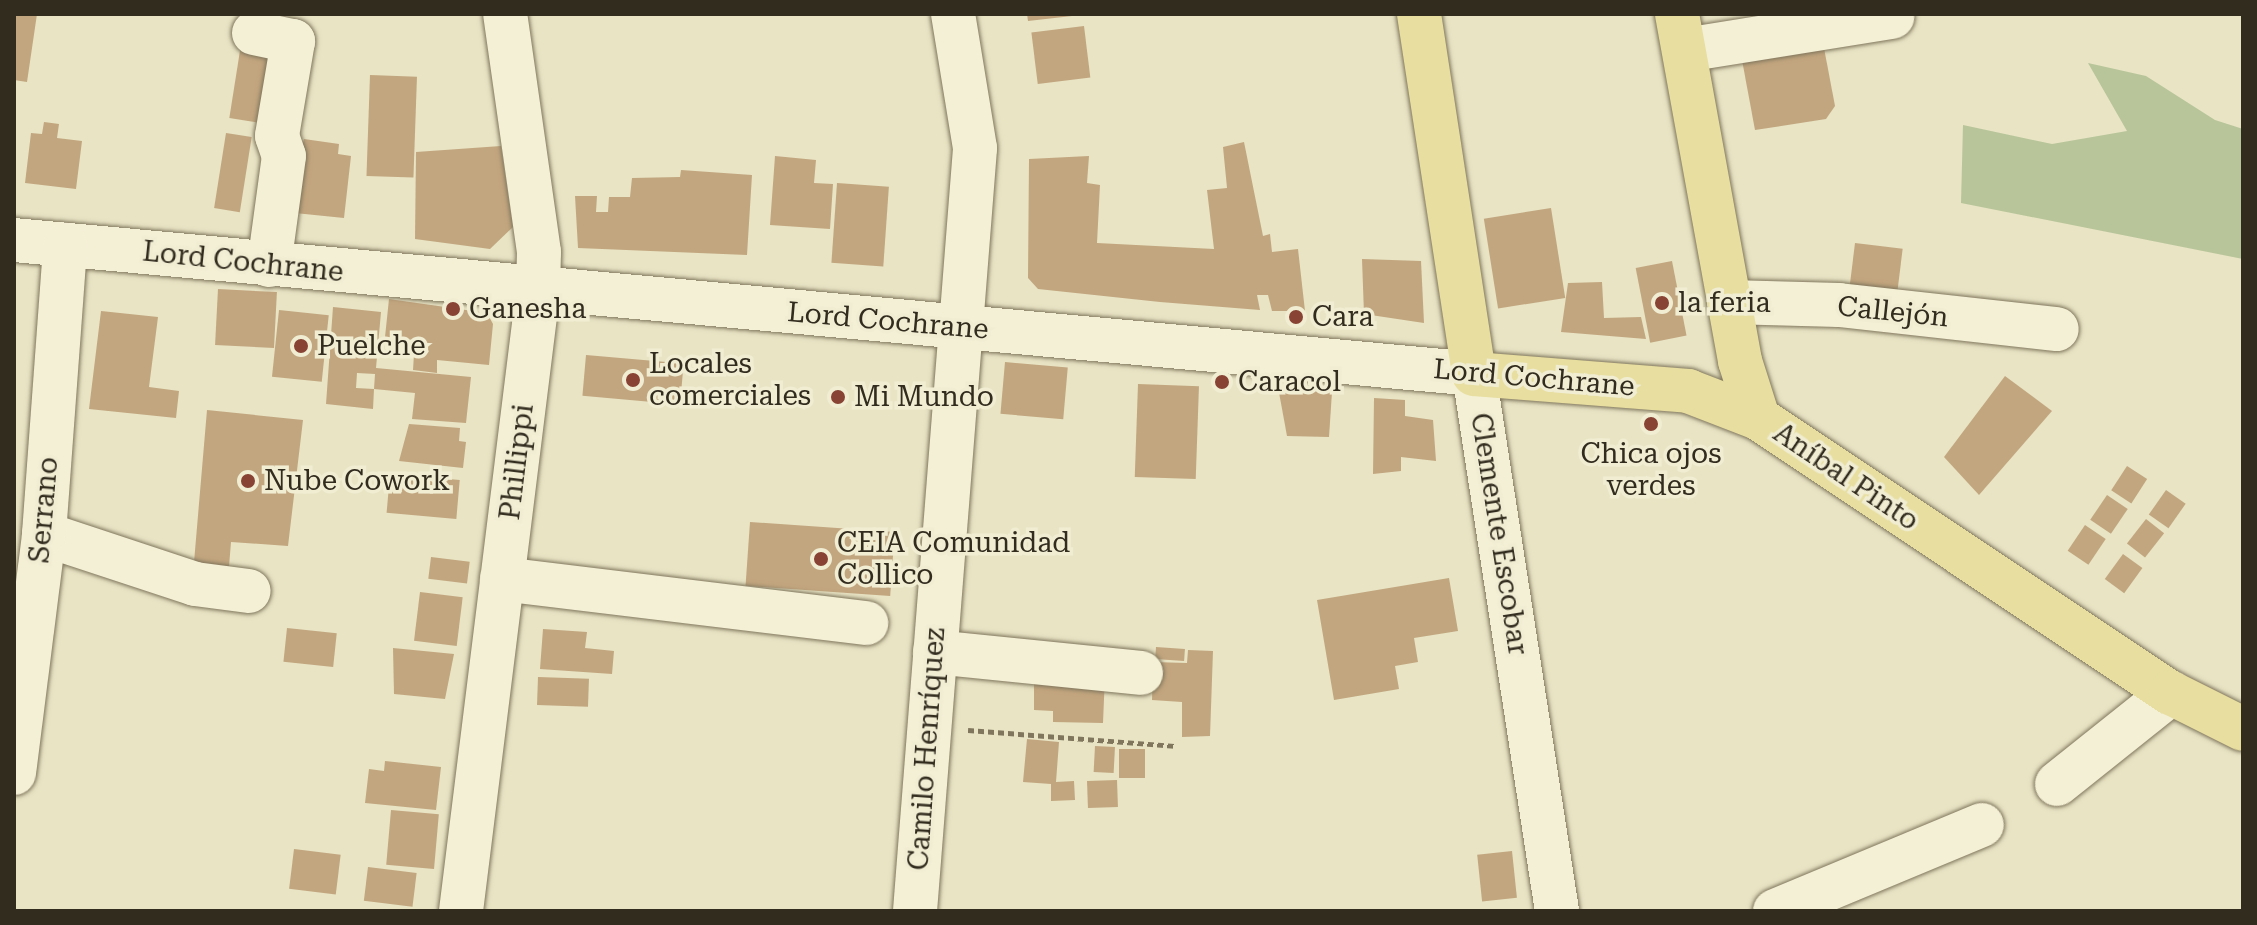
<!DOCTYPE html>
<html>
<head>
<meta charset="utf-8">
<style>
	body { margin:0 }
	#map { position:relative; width:2257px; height:925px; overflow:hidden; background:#e8e4c4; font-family:"Roboto Serif",serif }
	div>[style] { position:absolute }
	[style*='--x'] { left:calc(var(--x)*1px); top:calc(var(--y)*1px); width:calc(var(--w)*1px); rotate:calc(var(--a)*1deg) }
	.green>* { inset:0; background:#b8c59a }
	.building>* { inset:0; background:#c2a67f; transform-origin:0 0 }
	.path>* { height:5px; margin-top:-2.5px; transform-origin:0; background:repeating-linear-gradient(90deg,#80765d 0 6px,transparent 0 10px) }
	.roads { filter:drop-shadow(0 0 2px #80765d) drop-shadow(0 0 2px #80765d) }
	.minor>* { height:44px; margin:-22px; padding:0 22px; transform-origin:22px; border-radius:22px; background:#f4f0d6 }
	.major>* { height:44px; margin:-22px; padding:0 22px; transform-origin:22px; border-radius:22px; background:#e7dea0 }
	.dots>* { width:22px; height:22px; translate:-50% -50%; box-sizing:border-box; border:4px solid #f0edd3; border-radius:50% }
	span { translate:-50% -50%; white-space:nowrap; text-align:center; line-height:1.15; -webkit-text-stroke:7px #f0edd3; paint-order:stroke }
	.street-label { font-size:28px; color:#322c1f }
	.poi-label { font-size:28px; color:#322c1f }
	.left { translate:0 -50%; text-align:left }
	.frame { position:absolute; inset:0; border:16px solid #322c1f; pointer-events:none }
</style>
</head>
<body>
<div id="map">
	<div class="green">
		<i style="clip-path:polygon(2088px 63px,2146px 76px,2215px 120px,2243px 129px,2243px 259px,1961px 203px,1963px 125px,2052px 144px,2127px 131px)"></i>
	</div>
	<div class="building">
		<i style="clip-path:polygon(14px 14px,37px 14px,27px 82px,14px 80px)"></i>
		<i style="clip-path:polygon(1027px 14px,1072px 14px,1072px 16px,1028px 21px)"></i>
		<i style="left:1084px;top:26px;width:52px;height:53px;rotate:83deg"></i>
		<i style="left:242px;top:38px;width:37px;height:81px;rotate:9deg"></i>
		<i style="clip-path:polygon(1824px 48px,1835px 106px,1826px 119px,1755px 130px,1742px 60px)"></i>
		<i style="left:370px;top:75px;width:47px;height:101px;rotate:2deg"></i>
		<i style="clip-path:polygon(44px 122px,59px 124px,57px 138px,82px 141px,76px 189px,25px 183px,31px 133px,42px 134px)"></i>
		<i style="left:226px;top:133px;width:26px;height:76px;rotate:9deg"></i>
		<i style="clip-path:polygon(304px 139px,339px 144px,338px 154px,351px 156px,344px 218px,285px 212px)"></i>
		<i style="clip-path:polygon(1244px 142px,1263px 236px,1270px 234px,1272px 252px,1298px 249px,1305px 311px,1272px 311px,1268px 295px,1257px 295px,1260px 310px,1160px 302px,1038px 289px,1028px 278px,1029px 159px,1089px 156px,1087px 183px,1100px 185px,1097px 243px,1214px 249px,1207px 190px,1227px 188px,1223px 147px)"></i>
		<i style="clip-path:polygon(501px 146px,513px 227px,490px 249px,415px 239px,416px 152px)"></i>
		<i style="clip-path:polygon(775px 156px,816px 160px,814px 183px,833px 184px,830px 229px,770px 225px)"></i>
		<i style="clip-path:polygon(681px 170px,752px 175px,747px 255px,578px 248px,575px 196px,597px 196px,596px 212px,608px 212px,609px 197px,630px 197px,632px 178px,680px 177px)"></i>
		<i style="left:837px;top:183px;width:52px;height:80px;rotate:4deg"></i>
		<i style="left:1551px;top:208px;width:91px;height:68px;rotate:81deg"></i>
		<i style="left:1855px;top:243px;width:48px;height:52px;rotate:7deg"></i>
		<i style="clip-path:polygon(1362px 259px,1421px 261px,1424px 323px,1364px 314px)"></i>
		<i style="left:1672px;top:261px;width:76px;height:37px;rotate:79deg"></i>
		<i style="clip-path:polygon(1602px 282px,1604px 318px,1641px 317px,1646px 339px,1561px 332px,1568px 283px)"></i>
		<i style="left:218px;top:289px;width:59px;height:56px;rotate:3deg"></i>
		<i style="clip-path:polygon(389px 299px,487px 313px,493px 324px,489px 365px,437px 360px,437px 373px,413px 370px,414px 354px,422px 355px,423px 341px,385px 337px)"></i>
		<i style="clip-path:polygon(333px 307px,381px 312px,376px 368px,471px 377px,466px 423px,412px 419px,415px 393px,374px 389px,375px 374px,357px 373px,356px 388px,374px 389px,373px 409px,326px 404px)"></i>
		<i style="left:279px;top:310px;width:50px;height:67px;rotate:6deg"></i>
		<i style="clip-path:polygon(101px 311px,158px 317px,149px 387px,179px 391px,176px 418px,89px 409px)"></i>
		<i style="left:586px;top:355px;width:98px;height:41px;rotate:5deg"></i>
		<i style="left:1005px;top:362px;width:63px;height:52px;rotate:5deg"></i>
		<i style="clip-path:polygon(2005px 376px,2052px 411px,1979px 495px,1944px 457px)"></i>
		<i style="left:1138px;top:384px;width:61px;height:93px;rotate:2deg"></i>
		<i style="clip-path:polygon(1278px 387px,1332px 392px,1329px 437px,1287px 436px)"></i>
		<i style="clip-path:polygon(1374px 398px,1405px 400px,1405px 416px,1433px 420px,1436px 461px,1401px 457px,1401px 471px,1373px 474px)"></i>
		<i style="clip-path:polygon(207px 410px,303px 420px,288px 546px,231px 542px,228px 579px,193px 574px)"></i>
		<i style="clip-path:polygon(409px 424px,460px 428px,459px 441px,466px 442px,463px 468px,399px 461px)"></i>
		<i style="left:2127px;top:466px;width:24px;height:29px;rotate:33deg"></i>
		<i style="left:390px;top:474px;width:70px;height:39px;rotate:5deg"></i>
		<i style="left:2166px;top:490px;width:24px;height:30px;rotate:35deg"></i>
		<i style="left:2107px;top:495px;width:25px;height:30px;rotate:34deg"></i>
		<i style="left:2146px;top:519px;width:23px;height:31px;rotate:38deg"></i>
		<i style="left:750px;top:522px;width:145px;height:64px;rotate:4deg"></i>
		<i style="left:2085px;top:525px;width:25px;height:31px;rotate:34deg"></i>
		<i style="left:2123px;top:554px;width:24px;height:31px;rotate:36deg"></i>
		<i style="left:431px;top:557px;width:39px;height:22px;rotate:7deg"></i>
		<i style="clip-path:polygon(1449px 578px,1458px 631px,1414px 638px,1418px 662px,1395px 666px,1399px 689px,1334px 700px,1317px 600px)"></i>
		<i style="left:420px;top:592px;width:43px;height:49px;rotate:7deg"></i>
		<i style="left:287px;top:628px;width:50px;height:34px;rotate:6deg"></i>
		<i style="clip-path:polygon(543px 629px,587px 632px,585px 648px,614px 651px,612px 674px,540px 669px)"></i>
		<i style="left:1156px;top:647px;width:29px;height:12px;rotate:4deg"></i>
		<i style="clip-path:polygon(393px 648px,454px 654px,445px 699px,394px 694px)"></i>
		<i style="clip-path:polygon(1188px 650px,1213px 651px,1210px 736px,1182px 737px,1182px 702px,1152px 700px,1153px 662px,1187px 663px)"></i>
		<i style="clip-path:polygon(1034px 675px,1105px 675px,1103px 723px,1053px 722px,1053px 711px,1034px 710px)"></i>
		<i style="left:538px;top:677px;width:51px;height:28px;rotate:2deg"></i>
		<i style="clip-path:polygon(1027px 739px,1059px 742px,1056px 782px,1074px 781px,1075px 800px,1051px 801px,1051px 784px,1023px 782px)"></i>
		<i style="left:1095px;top:746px;width:20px;height:26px;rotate:3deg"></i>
		<i style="left:1119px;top:749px;width:26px;height:29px"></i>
		<i style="clip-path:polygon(385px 761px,441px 767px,436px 810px,365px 803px,369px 769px,384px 771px)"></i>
		<i style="left:1117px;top:780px;width:27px;height:30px;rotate:88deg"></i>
		<i style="left:391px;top:810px;width:48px;height:55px;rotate:5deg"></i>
		<i style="left:294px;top:849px;width:47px;height:40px;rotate:7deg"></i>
		<i style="left:1512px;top:851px;width:47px;height:35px;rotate:84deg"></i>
		<i style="left:368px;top:867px;width:49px;height:34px;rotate:7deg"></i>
	</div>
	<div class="path">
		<i style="--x:968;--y:730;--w:207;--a:4.4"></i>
	</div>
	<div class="roads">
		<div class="minor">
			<i style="--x:254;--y:33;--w:40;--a:12"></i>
			<i style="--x:293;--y:41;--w:96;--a:99.6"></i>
			<i style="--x:277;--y:136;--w:21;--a:71"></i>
			<i style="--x:284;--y:156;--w:110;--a:97.8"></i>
			<i style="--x:1685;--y:50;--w:210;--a:-9.1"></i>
			<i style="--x:14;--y:240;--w:1466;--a:5.24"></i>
			<i style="--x:1474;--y:374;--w:543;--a:81.21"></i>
			<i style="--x:1729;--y:302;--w:110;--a:1.6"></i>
			<i style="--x:1839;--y:305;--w:219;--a:6.3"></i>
			<i style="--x:44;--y:534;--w:159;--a:18.3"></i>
			<i style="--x:195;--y:584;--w:54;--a:7.4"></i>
			<i style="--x:502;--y:579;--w:367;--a:6.9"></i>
			<i style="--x:935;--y:652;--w:207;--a:5.8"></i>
			<i style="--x:14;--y:773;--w:241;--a:-82.8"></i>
			<i style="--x:44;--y:534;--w:290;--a:-85.8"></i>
			<i style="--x:2057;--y:784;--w:146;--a:-38.6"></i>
			<i style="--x:461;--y:911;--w:624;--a:-82.91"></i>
			<i style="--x:538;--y:292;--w:40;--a:-88.6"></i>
			<i style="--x:539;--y:252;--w:240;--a:-98.1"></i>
			<i style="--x:915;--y:911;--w:765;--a:-85.5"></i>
			<i style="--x:975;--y:148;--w:136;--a:-99.3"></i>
			<i style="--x:1775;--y:911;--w:224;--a:-22.6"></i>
		</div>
		<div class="major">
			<i style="--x:1419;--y:14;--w:364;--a:81.3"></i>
			<i style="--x:1474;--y:374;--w:215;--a:4.5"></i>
			<i style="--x:1688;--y:391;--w:75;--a:21.1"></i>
			<i style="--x:1758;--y:418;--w:496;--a:33.7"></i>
			<i style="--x:2171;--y:693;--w:80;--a:26.6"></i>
			<i style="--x:1677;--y:14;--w:353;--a:79.7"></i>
			<i style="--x:1740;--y:361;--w:60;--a:72.5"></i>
		</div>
	</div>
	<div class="dots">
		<i style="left:1662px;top:303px;background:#884334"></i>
		<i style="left:453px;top:309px;background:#884334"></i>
		<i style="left:1296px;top:317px;background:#884334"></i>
		<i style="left:301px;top:346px;background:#884334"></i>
		<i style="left:633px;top:380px;background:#884334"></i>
		<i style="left:1222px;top:382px;background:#884334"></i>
		<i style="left:838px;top:397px;background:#884334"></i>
		<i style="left:1651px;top:424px;background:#884334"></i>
		<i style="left:248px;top:481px;background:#884334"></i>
		<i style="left:821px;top:559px;background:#884334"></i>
	</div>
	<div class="street-label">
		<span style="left:243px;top:262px;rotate:6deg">Lord Cochrane</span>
		<span style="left:1893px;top:312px;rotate:6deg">Callejón</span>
		<span style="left:888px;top:321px;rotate:5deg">Lord Cochrane</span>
		<span style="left:1534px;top:378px;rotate:5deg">Lord Cochrane</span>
		<span style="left:517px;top:462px;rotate:-83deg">Phillippi</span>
		<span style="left:1846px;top:477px;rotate:34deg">Aníbal Pinto</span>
		<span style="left:44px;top:510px;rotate:-85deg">Serrano</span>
		<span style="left:1499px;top:534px;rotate:81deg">Clemente Escobar</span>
		<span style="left:927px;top:749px;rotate:-86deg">Camilo Henríquez</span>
	</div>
	<div class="poi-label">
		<span class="left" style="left:1678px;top:303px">la feria</span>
		<span class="left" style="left:469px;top:309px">Ganesha</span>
		<span class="left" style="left:1312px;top:317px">Cara</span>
		<span class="left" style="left:317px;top:346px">Puelche</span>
		<span class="left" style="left:649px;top:380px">Locales<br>comerciales</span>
		<span class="left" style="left:1238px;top:382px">Caracol</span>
		<span class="left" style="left:854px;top:397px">Mi Mundo</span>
		<span style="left:1651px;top:470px">Chica ojos<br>verdes</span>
		<span class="left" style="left:264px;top:481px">Nube Cowork</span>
		<span class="left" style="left:837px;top:559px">CEIA Comunidad<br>Collico</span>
	</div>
	<div class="frame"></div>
</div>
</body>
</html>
